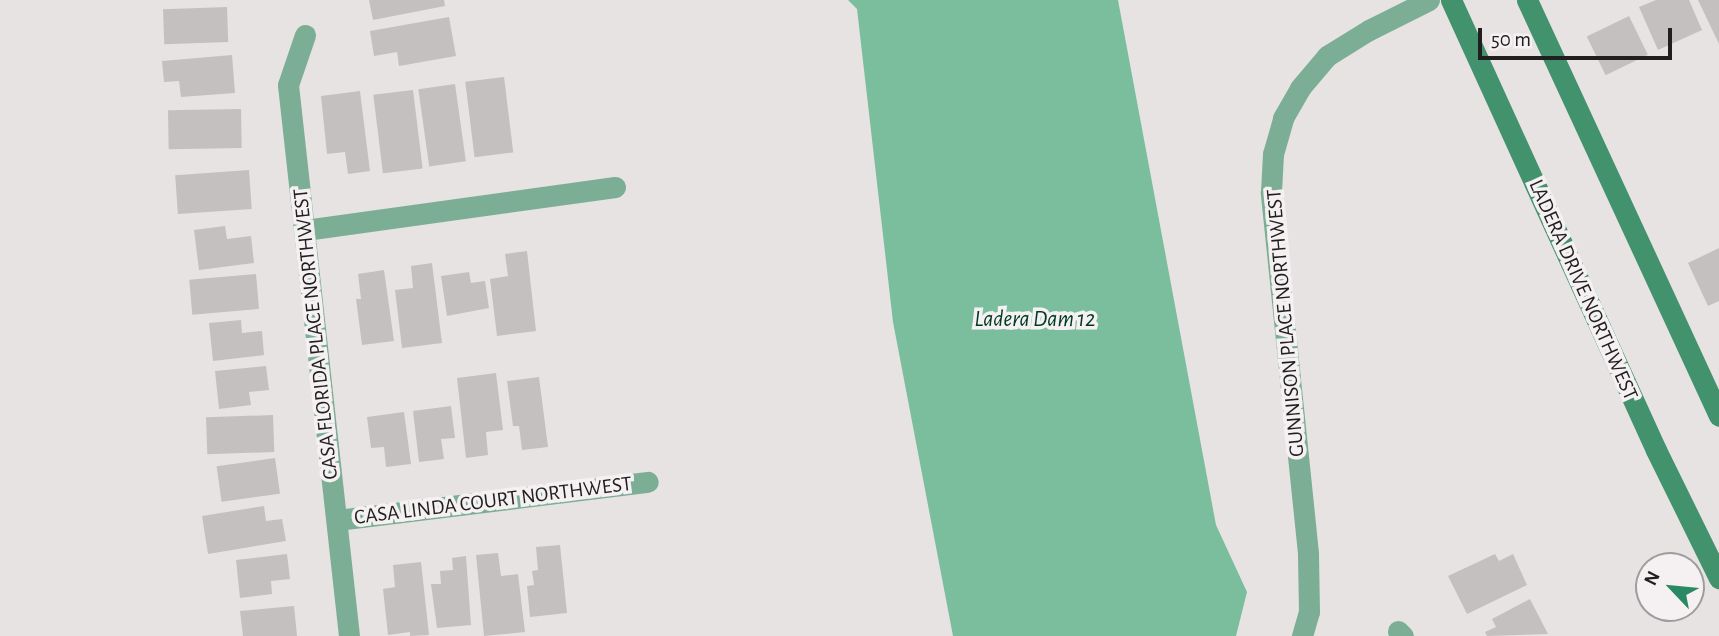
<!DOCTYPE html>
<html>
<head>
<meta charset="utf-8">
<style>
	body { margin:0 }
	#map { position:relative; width:1719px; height:636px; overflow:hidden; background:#e7e3e3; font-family:"Alegreya Sans",sans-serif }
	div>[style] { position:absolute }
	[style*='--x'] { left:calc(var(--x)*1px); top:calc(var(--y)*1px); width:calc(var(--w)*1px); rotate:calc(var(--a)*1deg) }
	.water>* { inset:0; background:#7bbe9d }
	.building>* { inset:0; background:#c4c0c0; transform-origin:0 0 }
	.minor>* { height:21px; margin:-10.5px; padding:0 10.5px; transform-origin:10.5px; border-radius:10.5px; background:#7cae95 }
	.secondary>* { height:21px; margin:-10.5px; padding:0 10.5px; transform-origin:10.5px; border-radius:10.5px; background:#42926e }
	span { translate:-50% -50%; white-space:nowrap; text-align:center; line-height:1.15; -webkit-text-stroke:7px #f5f0f1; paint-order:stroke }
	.street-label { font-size:21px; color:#201e1e }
	.water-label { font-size:23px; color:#003a25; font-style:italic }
	.north { position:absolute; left:1635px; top:552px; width:70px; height:70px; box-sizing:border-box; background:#f5f0f1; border:2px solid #a09c9d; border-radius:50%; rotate:296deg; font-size:19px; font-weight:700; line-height:28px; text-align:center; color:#201e1e }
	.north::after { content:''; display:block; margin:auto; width:24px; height:32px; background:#288962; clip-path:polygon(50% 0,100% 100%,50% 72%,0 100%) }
	.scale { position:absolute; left:1478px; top:28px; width:194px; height:32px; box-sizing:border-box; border:4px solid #201e1e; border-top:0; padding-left:9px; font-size:21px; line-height:24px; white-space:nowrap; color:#201e1e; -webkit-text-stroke:5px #f5f0f1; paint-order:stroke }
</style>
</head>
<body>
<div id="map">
	<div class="water">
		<i style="clip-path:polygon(848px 0,1118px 0,1216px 525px,1247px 592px,1236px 636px,953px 636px,893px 322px,857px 9px)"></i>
	</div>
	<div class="building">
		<i style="clip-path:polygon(369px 0,444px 0,445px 6px,373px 20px)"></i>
		<i style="clip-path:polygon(1656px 0,1689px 0,1702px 30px,1658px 50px,1639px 7px)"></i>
		<i style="clip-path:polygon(1698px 0,1719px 0,1719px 44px)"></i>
		<i style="left:227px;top:7px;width:35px;height:64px;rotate:88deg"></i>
		<i style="left:1629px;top:16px;width:43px;height:47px;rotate:64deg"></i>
		<i style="clip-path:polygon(449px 17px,456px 56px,399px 66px,397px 52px,374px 56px,370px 31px)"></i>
		<i style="clip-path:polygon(232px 55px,235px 93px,181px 97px,179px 81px,164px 82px,162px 61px)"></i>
		<i style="left:504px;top:77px;width:76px;height:39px;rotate:83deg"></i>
		<i style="left:455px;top:84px;width:78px;height:37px;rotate:82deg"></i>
		<i style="left:413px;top:90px;width:79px;height:40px;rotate:83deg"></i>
		<i style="clip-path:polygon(360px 91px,370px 171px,348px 174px,345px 152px,327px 154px,321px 96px)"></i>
		<i style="left:241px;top:109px;width:39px;height:73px;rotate:89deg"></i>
		<i style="left:249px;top:170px;width:39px;height:74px;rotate:86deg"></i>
		<i style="clip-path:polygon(225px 226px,227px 239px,251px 236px,254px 263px,199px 270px,194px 230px)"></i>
		<i style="clip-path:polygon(1719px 248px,1719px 301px,1708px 306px,1688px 263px)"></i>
		<i style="clip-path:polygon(527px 251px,536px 331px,497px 336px,490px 279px,508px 276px,505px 254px)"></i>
		<i style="clip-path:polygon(432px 263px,442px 343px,402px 348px,395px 290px,413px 288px,411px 266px)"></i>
		<i style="clip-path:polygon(384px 270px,394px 341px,362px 345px,356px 299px,361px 299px,358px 274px)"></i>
		<i style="clip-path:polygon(469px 272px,471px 283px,485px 281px,489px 308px,447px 316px,441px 276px)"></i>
		<i style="left:256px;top:274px;width:35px;height:67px;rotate:85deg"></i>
		<i style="clip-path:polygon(241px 320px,242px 333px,262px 331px,264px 355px,213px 361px,209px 323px)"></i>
		<i style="clip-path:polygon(266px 366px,269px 390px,249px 392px,251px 405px,219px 409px,215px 371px)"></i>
		<i style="clip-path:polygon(496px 373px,503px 430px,486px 432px,488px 455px,466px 458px,457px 378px)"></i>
		<i style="clip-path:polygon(539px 377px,548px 447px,522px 450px,519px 426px,513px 426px,507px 381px)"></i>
		<i style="clip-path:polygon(451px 406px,455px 438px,441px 439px,444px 459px,419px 462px,413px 411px)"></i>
		<i style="clip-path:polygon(404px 412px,411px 464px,386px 467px,384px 447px,371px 448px,367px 417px)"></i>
		<i style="left:273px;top:415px;width:37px;height:67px;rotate:88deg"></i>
		<i style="left:275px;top:458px;width:36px;height:59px;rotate:82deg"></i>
		<i style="clip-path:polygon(264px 506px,266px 521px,282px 519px,286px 541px,208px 554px,202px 516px)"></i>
		<i style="clip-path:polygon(560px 545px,567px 613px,530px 617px,527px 586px,534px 585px,532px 571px,538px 570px,536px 547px)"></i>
		<i style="clip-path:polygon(498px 553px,501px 576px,518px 574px,525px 632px,484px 636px,476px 555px)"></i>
		<i style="clip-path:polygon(287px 554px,290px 579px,271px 581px,272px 594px,240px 598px,236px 560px)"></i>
		<i style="clip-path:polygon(1495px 554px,1499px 561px,1513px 554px,1527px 585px,1467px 614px,1448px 576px)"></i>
		<i style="clip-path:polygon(466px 556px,471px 625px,437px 628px,431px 584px,441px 584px,440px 571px,453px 570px,452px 558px)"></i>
		<i style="clip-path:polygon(421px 562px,429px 635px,410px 636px,410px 632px,388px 635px,383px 589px,395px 587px,393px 565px)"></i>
		<i style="clip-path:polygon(1530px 599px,1548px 634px,1487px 636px,1485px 632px,1496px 627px,1492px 619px)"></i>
		<i style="clip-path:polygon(294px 606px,297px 636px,243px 636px,240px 611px)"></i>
	</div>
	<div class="minor">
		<i style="--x:305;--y:35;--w:53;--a:108.8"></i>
		<i style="--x:288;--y:85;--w:554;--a:83.68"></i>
		<i style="--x:305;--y:230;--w:313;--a:-7.9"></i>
		<i style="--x:337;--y:520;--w:313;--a:-7"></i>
		<i style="--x:1398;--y:631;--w:7;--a:45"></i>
		<i style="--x:1302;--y:636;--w:25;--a:-74"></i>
		<i style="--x:1309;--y:612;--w:59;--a:-91"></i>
		<i style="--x:1308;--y:553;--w:363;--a:-95.9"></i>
		<i style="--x:1271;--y:192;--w:38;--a:-87"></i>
		<i style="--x:1273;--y:154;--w:37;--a:-74"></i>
		<i style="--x:1283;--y:118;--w:34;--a:-60"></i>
		<i style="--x:1300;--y:88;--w:42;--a:-49.8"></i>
		<i style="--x:1327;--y:56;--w:49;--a:-31.8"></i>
		<i style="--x:1369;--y:30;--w:67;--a:-26.6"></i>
	</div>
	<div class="secondary">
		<i style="--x:1451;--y:0;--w:494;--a:65.5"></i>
		<i style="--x:1656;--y:450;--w:143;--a:63.8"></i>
		<i style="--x:1527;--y:0;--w:458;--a:65.2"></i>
	</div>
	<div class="street-label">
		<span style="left:1583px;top:290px;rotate:66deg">LADERA DRIVE NORTHWEST</span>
		<span style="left:1286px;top:323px;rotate:-95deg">GUNNISON PLACE NORTHWEST</span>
		<span style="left:316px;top:334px;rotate:-96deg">CASA FLORIDA PLACE NORTHWEST</span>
		<span style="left:493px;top:501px;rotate:-7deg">CASA LINDA COURT NORTHWEST</span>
	</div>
	<div class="water-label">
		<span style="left:1035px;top:320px">Ladera Dam 12</span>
	</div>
	<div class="north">N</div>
	<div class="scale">50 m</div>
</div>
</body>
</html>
